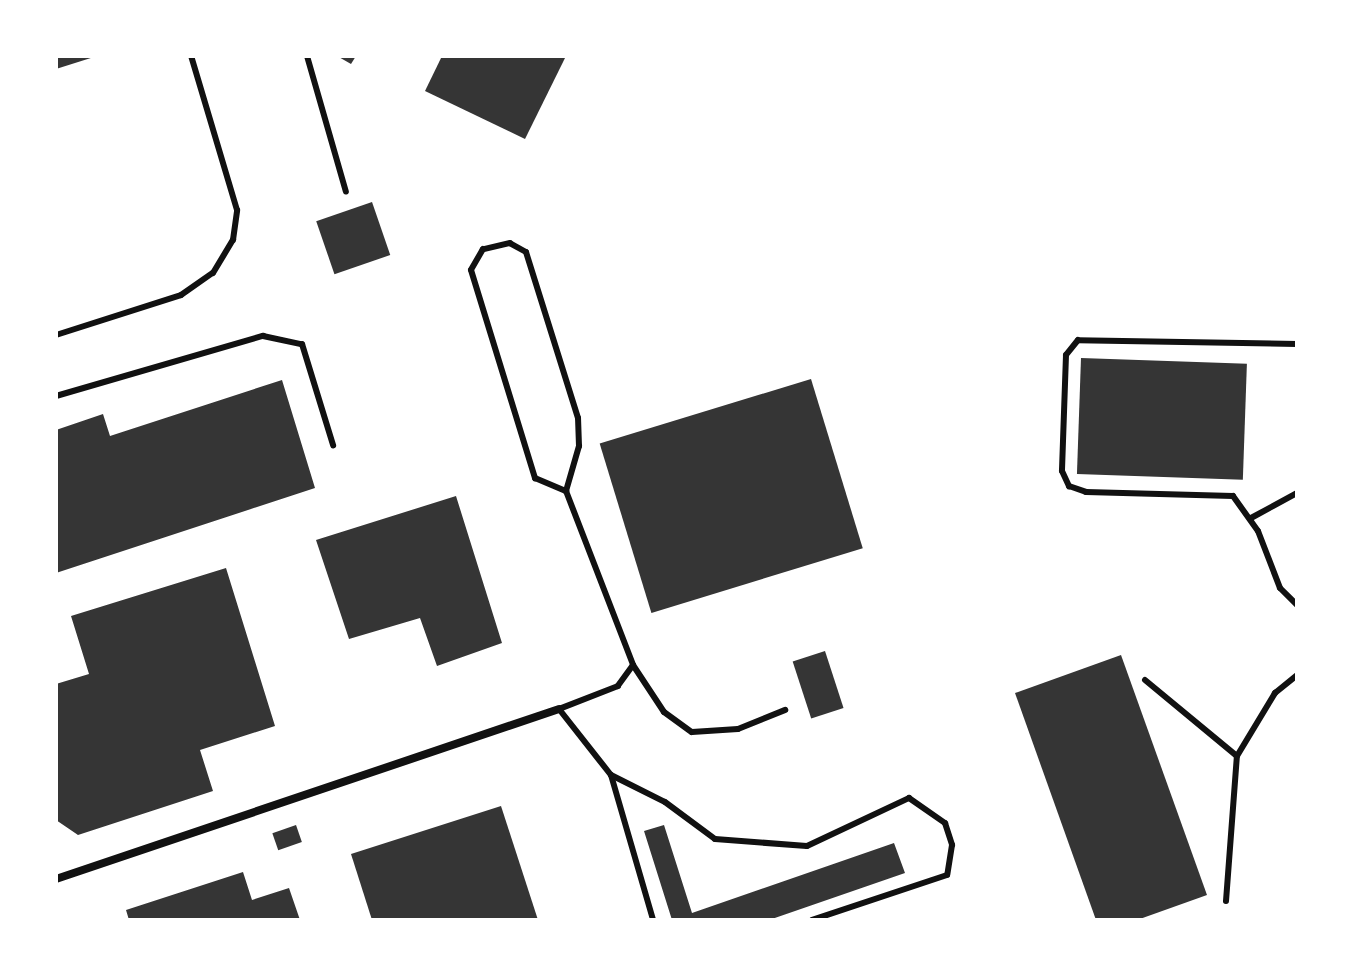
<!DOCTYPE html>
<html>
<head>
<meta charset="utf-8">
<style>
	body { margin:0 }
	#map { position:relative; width:1353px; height:976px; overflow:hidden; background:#fff; font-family:Commissioner,sans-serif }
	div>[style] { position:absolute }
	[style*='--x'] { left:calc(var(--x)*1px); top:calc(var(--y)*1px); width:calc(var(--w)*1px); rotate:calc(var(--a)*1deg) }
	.building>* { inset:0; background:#353535; transform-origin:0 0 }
	.service>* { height:6px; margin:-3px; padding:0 3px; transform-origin:3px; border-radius:3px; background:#111 }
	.minor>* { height:8px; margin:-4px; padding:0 4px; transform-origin:4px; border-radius:4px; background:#111 }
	span { translate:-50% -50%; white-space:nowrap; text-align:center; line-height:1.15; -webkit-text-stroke:7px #fff; paint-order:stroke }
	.frame { position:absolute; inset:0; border:58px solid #fff; pointer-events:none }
</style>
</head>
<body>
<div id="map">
	<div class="building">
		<i style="clip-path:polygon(56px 56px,94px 56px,94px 57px,56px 69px)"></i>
		<i style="clip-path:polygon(337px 56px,356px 56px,351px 64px)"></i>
		<i style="clip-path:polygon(442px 56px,566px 56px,525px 139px,425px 91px)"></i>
		<i style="left:372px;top:202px;width:56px;height:59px;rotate:71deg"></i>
		<i style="left:1081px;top:358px;width:166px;height:116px;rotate:2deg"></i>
		<i style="left:811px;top:379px;width:177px;height:221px;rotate:73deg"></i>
		<i style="clip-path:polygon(282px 380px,315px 488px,56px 573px,56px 430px,103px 414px,110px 436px)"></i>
		<i style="clip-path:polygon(456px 496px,502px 643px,437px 666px,420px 618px,349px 639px,316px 540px)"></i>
		<i style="clip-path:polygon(226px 568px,275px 726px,200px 750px,213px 791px,78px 835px,56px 820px,56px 684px,89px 674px,71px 616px)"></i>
		<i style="left:825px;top:651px;width:60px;height:34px;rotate:72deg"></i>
		<i style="clip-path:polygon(1121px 655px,1207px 895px,1137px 920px,1096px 920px,1015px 693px)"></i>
		<i style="clip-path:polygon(501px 806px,538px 920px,372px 920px,351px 854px)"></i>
		<i style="left:296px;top:825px;width:18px;height:25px;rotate:71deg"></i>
		<i style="clip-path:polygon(664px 825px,692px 913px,894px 843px,905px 873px,769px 920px,672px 920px,644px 831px)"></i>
		<i style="clip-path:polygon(243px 872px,252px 900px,289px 888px,300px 920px,129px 920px,126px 910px)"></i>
	</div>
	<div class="service">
		<i style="--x:307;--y:56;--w:141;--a:74"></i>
		<i style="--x:56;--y:335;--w:131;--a:-17.7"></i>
		<i style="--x:181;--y:295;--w:39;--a:-35"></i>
		<i style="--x:213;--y:273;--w:39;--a:-59"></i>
		<i style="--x:233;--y:240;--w:30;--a:-82"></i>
		<i style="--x:237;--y:210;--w:161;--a:-106.6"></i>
		<i style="--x:1297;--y:344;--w:219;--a:-179"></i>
		<i style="--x:1078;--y:340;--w:19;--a:129"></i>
		<i style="--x:1066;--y:355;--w:116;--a:92"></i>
		<i style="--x:1062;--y:471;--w:17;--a:65"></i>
		<i style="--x:1069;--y:486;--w:18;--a:19"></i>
		<i style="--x:1086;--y:492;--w:147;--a:1.6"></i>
		<i style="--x:1233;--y:496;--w:43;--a:54.5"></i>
		<i style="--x:1258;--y:531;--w:61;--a:68.9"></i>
		<i style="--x:1280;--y:588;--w:24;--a:45"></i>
		<i style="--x:56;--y:396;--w:216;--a:-16.2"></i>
		<i style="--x:263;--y:336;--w:40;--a:12"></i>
		<i style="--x:302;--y:344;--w:106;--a:72.9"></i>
		<i style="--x:566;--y:491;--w:47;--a:-73.9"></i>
		<i style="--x:579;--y:446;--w:28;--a:-92"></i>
		<i style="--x:578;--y:418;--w:174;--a:-107.4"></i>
		<i style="--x:526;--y:252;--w:18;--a:-151"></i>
		<i style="--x:510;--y:243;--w:28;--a:167"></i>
		<i style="--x:483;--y:249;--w:24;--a:120"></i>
		<i style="--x:471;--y:270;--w:218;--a:72.9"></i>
		<i style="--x:535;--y:478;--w:34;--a:23"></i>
		<i style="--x:566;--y:491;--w:186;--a:68.9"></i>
		<i style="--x:633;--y:665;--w:26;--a:126"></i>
		<i style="--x:618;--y:686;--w:63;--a:158.7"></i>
		<i style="--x:559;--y:709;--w:84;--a:51.8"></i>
		<i style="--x:611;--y:775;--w:151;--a:73.8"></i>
		<i style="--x:1251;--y:518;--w:52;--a:-28.5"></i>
		<i style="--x:633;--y:665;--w:56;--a:56.6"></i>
		<i style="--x:664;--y:712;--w:34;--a:36"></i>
		<i style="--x:692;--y:732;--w:46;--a:-3.7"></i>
		<i style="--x:738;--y:729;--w:51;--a:-22"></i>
		<i style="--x:1145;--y:680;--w:119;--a:39.6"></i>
		<i style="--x:611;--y:775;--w:60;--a:26.6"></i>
		<i style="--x:665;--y:802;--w:62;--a:36.5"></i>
		<i style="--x:715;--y:839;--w:92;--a:4.4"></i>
		<i style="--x:807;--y:846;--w:113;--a:-25.2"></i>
		<i style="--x:909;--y:798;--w:44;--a:34.8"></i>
		<i style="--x:945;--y:823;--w:23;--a:72"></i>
		<i style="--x:952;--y:845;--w:30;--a:99"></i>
		<i style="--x:947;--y:875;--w:142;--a:161.6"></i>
		<i style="--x:1226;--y:901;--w:145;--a:-85.7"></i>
		<i style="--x:1237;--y:756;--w:74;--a:-58.9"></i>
		<i style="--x:1275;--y:693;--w:28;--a:-39"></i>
	</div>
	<div class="minor">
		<i style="--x:56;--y:879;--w:531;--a:-18.67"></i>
	</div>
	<div class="frame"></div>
</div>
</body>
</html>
